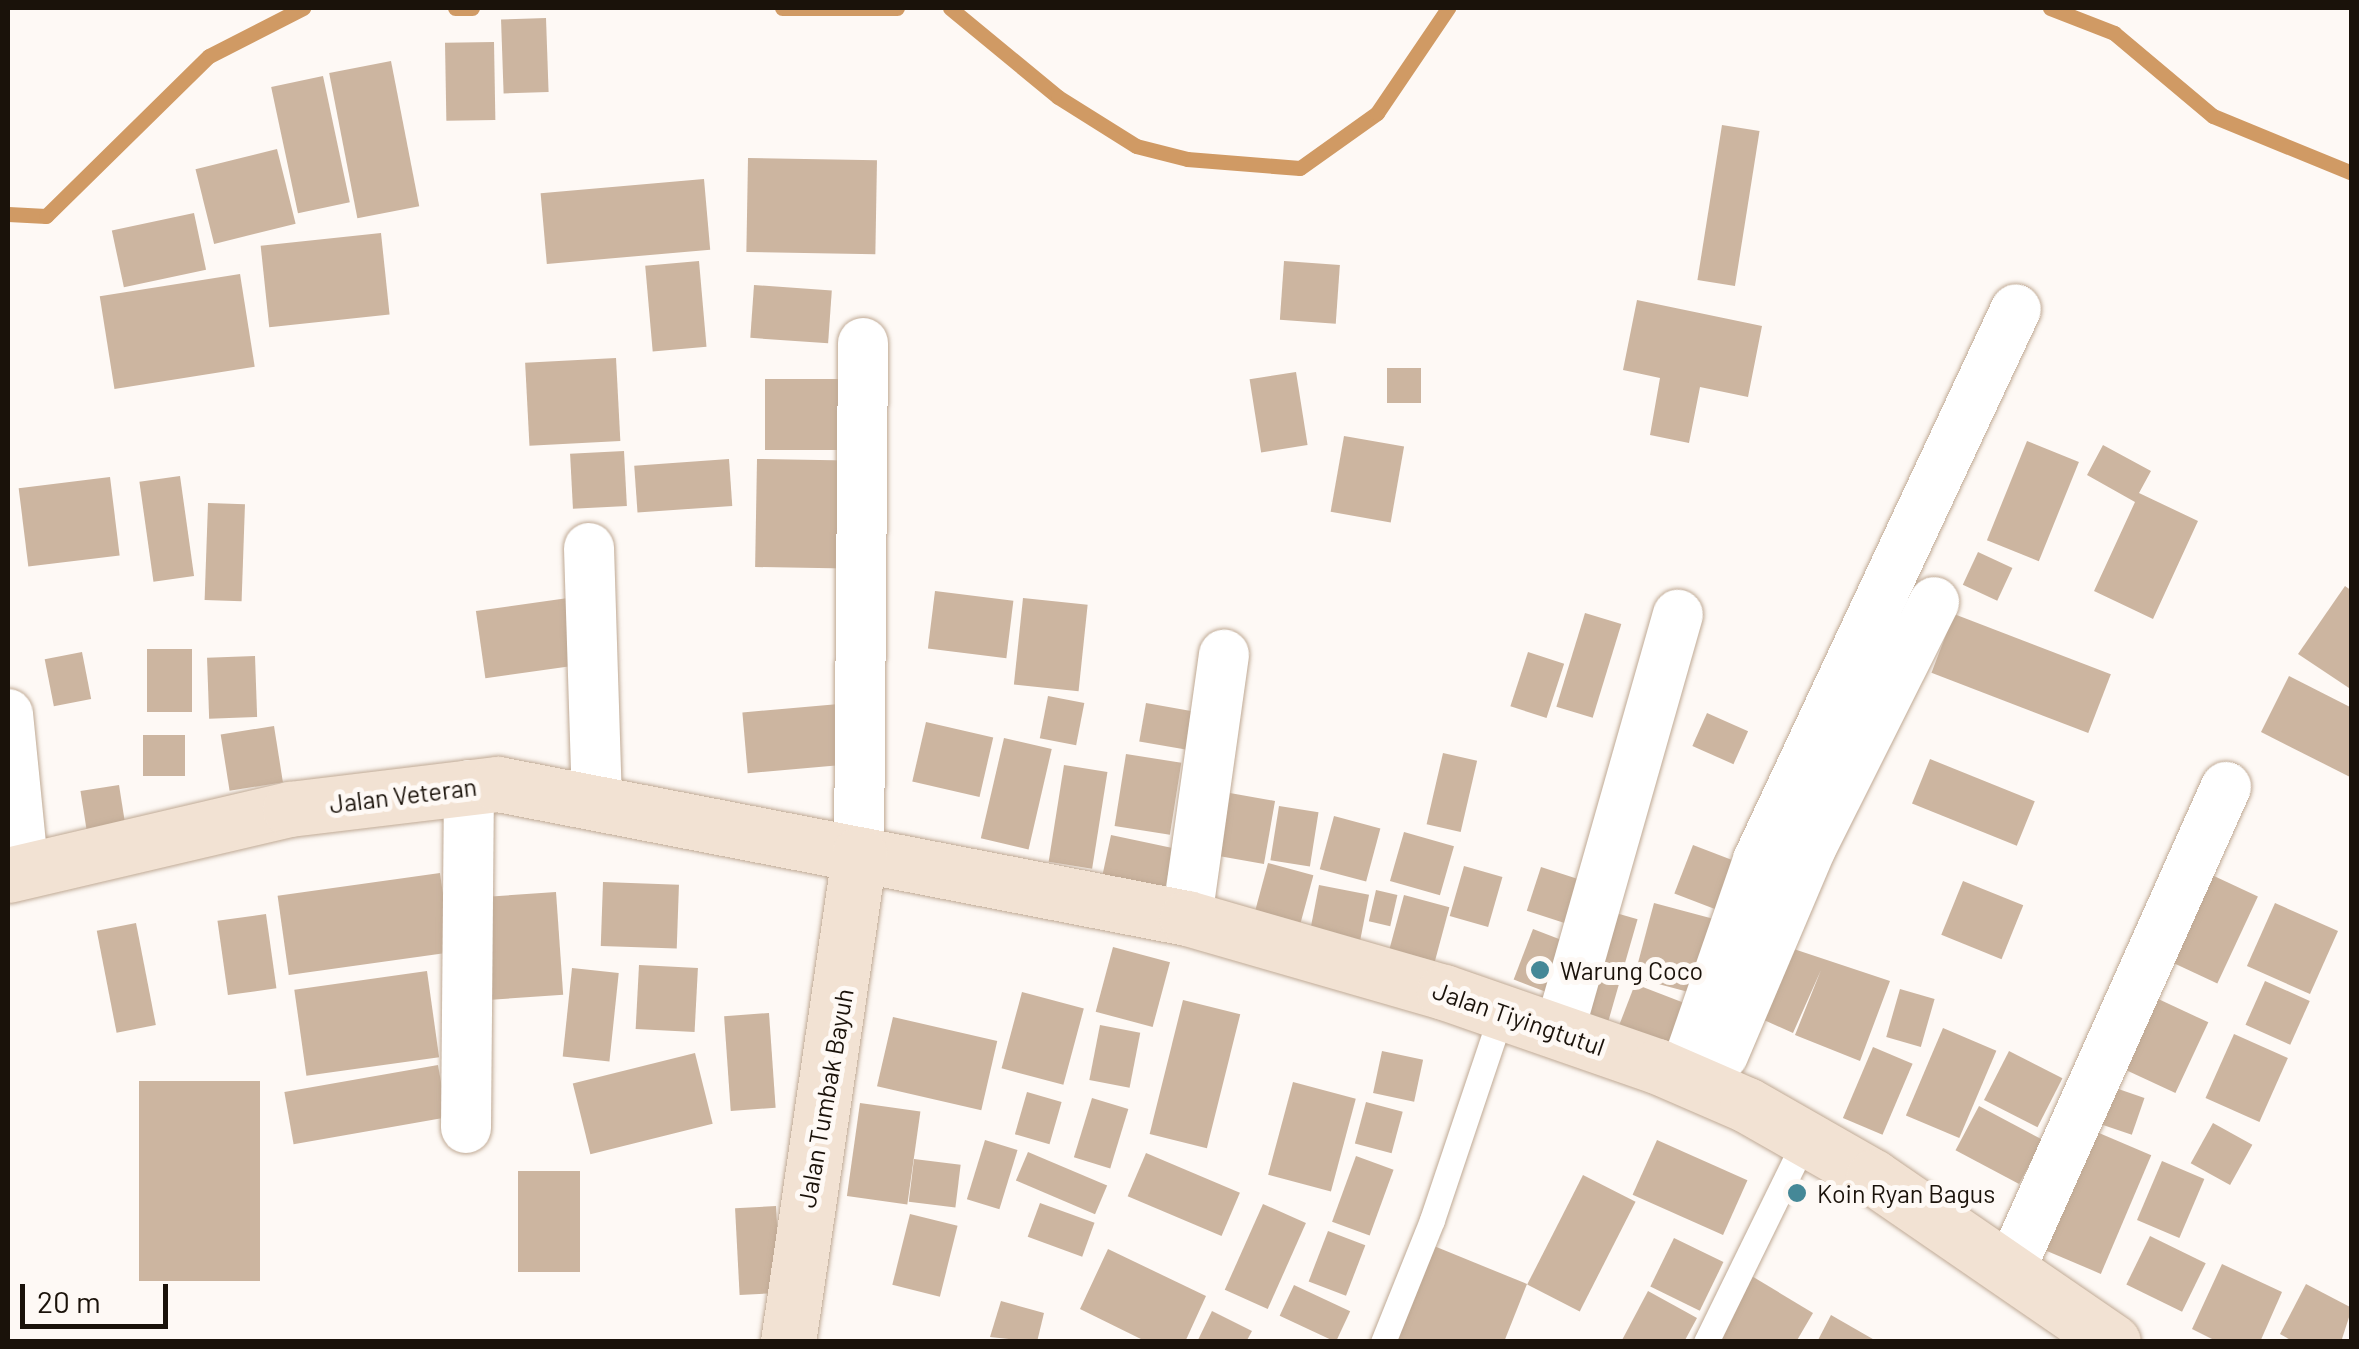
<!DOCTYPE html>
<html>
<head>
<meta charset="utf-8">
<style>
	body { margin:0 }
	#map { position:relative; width:2359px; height:1349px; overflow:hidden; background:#fef9f5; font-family:Barlow,sans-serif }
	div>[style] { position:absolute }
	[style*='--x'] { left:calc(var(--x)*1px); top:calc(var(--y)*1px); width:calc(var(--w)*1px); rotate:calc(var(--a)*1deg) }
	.stream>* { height:15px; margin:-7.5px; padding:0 7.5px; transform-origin:7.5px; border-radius:7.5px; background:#d09a64 }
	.building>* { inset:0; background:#ccb5a0; transform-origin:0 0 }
	.roads { filter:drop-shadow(0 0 2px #bfa994) drop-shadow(0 0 2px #bfa994) }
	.lane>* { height:25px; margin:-12.5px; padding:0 12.5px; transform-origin:12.5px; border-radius:12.5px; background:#fff }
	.street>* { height:50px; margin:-25px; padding:0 25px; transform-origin:25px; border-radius:25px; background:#fff }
	.secondary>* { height:55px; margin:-27.5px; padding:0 27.5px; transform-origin:27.5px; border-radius:27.5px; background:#f2e2d3 }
	.dots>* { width:28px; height:28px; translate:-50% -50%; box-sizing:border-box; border:5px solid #fef9f5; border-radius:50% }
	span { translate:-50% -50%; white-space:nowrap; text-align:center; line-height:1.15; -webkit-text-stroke:10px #fef9f5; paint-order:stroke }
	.street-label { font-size:25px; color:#1a120a }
	.poi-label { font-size:25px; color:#1a120a }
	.left { translate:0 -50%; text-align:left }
	.frame { position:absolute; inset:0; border:10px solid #1a120a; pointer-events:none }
	.scale { position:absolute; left:20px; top:1284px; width:148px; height:45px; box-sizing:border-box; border:5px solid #1a120a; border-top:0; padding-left:12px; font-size:30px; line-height:35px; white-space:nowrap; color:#1a120a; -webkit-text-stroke:8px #fef9f5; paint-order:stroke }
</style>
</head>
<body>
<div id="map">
	<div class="stream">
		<i style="--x:455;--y:8;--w:17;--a:0"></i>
		<i style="--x:782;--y:8;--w:115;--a:0"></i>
		<i style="--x:950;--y:8;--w:140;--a:39.5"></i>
		<i style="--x:1058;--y:97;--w:92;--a:32.1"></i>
		<i style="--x:1136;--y:146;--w:53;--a:14.3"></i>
		<i style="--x:1187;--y:159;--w:113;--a:4.6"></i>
		<i style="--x:1300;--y:168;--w:95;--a:-35.5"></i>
		<i style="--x:1377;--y:113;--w:127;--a:-55.9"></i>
		<i style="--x:2050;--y:8;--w:69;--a:21.3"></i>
		<i style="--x:2114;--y:33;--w:129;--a:40"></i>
		<i style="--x:2213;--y:116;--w:150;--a:22.3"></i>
		<i style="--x:8;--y:214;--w:38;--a:3"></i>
		<i style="--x:46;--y:216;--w:228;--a:-44.5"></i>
		<i style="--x:209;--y:56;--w:106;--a:-27.1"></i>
	</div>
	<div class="building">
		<i style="left:546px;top:18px;width:74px;height:45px;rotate:88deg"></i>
		<i style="left:494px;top:42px;width:78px;height:49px;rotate:89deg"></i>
		<i style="left:391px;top:61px;width:148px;height:63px;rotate:79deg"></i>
		<i style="left:323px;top:76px;width:129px;height:53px;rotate:78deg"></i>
		<i style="left:1722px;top:125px;width:38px;height:157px;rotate:9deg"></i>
		<i style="left:277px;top:149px;width:77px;height:84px;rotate:76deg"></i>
		<i style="left:748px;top:158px;width:129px;height:94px;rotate:1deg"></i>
		<i style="left:704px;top:179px;width:71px;height:164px;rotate:85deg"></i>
		<i style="left:194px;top:213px;width:58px;height:84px;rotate:78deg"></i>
		<i style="left:381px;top:233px;width:82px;height:121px;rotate:84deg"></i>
		<i style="left:699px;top:261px;width:86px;height:54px;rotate:85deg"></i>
		<i style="left:1284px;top:261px;width:56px;height:59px;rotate:4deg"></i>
		<i style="left:240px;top:274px;width:94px;height:142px;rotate:81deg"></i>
		<i style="left:754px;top:285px;width:78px;height:53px;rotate:4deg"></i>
		<i style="clip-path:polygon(1637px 300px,1762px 326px,1748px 397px,1700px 387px,1689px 443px,1650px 435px,1660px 378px,1623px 370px)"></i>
		<i style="left:616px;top:358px;width:83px;height:91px;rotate:87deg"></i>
		<i style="left:1387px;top:368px;width:34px;height:35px"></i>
		<i style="left:1296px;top:372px;width:74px;height:47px;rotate:81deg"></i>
		<i style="left:765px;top:379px;width:74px;height:71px"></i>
		<i style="left:1344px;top:436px;width:61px;height:77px;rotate:10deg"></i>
		<i style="left:2027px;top:441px;width:56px;height:107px;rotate:22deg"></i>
		<i style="clip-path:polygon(2103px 445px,2151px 471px,2139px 493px,2198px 521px,2153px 619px,2094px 591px,2135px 502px,2087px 475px)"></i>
		<i style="left:624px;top:451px;width:55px;height:54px;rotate:87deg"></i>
		<i style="left:729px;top:459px;width:47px;height:95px;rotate:86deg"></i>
		<i style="left:757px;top:459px;width:91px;height:108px;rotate:1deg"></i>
		<i style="left:180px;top:476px;width:101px;height:41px;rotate:82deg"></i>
		<i style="left:110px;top:477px;width:79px;height:92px;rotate:83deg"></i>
		<i style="left:208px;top:503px;width:37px;height:97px;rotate:2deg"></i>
		<i style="left:1978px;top:552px;width:38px;height:36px;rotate:25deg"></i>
		<i style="clip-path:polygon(2345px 586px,2352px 591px,2352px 690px,2298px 654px)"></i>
		<i style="left:935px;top:591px;width:79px;height:58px;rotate:7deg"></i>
		<i style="left:568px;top:598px;width:68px;height:93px;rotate:82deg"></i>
		<i style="left:1023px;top:598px;width:65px;height:87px;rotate:6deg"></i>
		<i style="left:1585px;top:613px;width:38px;height:98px;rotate:17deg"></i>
		<i style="left:1954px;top:614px;width:168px;height:63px;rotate:21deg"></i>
		<i style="left:147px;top:649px;width:45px;height:63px"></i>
		<i style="left:82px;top:652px;width:48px;height:38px;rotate:79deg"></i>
		<i style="left:1528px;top:652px;width:38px;height:57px;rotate:18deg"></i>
		<i style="left:255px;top:656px;width:61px;height:48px;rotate:88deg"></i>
		<i style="clip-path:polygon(2289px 676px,2352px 708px,2352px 778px,2261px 732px)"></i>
		<i style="left:1048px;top:696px;width:37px;height:43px;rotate:11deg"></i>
		<i style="left:1146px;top:703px;width:50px;height:39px;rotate:10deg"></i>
		<i style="left:839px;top:704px;width:61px;height:97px;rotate:85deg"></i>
		<i style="left:1707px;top:713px;width:45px;height:36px;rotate:24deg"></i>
		<i style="left:926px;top:722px;width:69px;height:61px;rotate:13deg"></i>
		<i style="left:274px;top:726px;width:57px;height:54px;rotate:81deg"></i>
		<i style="left:143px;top:735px;width:42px;height:41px"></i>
		<i style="left:1004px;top:738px;width:49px;height:103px;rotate:13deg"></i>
		<i style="left:1443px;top:753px;width:35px;height:73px;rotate:13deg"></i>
		<i style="left:1126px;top:754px;width:56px;height:73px;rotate:9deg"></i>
		<i style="left:1930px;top:759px;width:113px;height:48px;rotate:22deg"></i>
		<i style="left:1064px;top:765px;width:44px;height:98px;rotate:9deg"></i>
		<i style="left:119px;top:785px;width:50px;height:39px;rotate:81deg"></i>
		<i style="left:1213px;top:790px;width:63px;height:64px;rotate:10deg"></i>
		<i style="left:1279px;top:806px;width:40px;height:55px;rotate:9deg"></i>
		<i style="left:1334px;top:816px;width:48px;height:55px;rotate:15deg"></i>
		<i style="left:1404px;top:832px;width:52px;height:51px;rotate:16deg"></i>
		<i style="left:1111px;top:835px;width:64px;height:45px;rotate:12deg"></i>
		<i style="left:1693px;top:845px;width:44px;height:52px;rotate:21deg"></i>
		<i style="left:1268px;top:863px;width:47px;height:49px;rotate:15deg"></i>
		<i style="left:1464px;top:866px;width:40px;height:52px;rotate:16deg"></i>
		<i style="left:1541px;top:867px;width:55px;height:46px;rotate:18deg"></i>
		<i style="left:2199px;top:869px;width:65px;height:96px;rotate:25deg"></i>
		<i style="left:440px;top:873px;width:80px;height:164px;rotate:82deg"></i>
		<i style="left:1963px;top:881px;width:65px;height:58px;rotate:22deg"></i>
		<i style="left:603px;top:882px;width:76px;height:64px;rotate:2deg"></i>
		<i style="left:1319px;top:885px;width:51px;height:47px;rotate:11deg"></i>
		<i style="left:1376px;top:890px;width:22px;height:32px;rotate:13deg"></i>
		<i style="left:556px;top:892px;width:103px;height:83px;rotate:86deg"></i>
		<i style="left:1404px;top:895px;width:47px;height:56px;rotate:15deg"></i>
		<i style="left:1654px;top:903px;width:63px;height:77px;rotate:15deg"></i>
		<i style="left:2275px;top:903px;width:69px;height:69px;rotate:24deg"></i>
		<i style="left:1602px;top:909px;width:37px;height:113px;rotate:16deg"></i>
		<i style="left:266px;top:914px;width:75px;height:49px;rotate:82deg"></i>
		<i style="left:136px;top:923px;width:104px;height:40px;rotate:79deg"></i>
		<i style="left:1533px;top:929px;width:53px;height:54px;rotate:21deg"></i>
		<i style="clip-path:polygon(1773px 942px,1890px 981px,1860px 1061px,1795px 1035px,1821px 970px,1793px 1033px,1744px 1011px)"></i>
		<i style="left:1113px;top:947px;width:59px;height:67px;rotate:15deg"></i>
		<i style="left:639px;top:965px;width:59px;height:64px;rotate:3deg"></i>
		<i style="left:572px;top:968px;width:47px;height:89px;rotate:6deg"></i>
		<i style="left:427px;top:971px;width:87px;height:134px;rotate:82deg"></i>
		<i style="left:2265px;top:981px;width:49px;height:48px;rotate:24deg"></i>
		<i style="left:1635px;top:984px;width:64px;height:55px;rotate:21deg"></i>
		<i style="left:1900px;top:989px;width:36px;height:50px;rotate:16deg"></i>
		<i style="left:1022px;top:992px;width:64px;height:79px;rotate:15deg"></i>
		<i style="left:2154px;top:997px;width:60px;height:78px;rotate:25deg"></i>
		<i style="left:1183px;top:1000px;width:59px;height:138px;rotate:14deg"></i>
		<i style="left:769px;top:1013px;width:95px;height:45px;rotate:86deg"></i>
		<i style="left:893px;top:1017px;width:107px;height:71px;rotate:13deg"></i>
		<i style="left:1100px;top:1025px;width:41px;height:56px;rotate:11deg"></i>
		<i style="left:1943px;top:1028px;width:58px;height:95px;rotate:23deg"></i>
		<i style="left:2234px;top:1034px;width:59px;height:70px;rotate:24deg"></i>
		<i style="left:1873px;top:1047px;width:43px;height:77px;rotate:23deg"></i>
		<i style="left:1382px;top:1051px;width:42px;height:43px;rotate:12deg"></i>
		<i style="left:2009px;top:1051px;width:60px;height:55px;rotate:27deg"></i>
		<i style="left:695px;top:1053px;width:73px;height:126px;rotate:76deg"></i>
		<i style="left:438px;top:1065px;width:53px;height:156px;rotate:80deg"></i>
		<i style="left:260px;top:1081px;width:200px;height:121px;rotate:90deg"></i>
		<i style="left:1293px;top:1082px;width:65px;height:96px;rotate:15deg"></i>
		<i style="left:2101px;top:1083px;width:46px;height:39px;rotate:19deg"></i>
		<i style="left:1027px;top:1092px;width:36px;height:44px;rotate:16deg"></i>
		<i style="left:1092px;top:1098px;width:38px;height:62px;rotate:17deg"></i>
		<i style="left:1366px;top:1102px;width:38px;height:43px;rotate:15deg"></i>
		<i style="left:860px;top:1103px;width:61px;height:94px;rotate:8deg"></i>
		<i style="left:1979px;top:1106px;width:72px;height:50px;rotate:28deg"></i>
		<i style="left:2213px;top:1123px;width:45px;height:46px;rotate:29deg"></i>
		<i style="left:2085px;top:1127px;width:72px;height:129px;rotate:23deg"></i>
		<i style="left:985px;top:1140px;width:34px;height:62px;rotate:17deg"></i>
		<i style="left:1657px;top:1140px;width:99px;height:60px;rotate:24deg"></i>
		<i style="left:1028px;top:1152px;width:86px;height:31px;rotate:23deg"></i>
		<i style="left:1146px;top:1153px;width:102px;height:47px;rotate:23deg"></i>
		<i style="left:1356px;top:1156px;width:40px;height:70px;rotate:20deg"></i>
		<i style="left:914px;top:1159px;width:47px;height:43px;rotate:7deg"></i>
		<i style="left:2162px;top:1161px;width:46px;height:64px;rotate:23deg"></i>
		<i style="left:518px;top:1171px;width:62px;height:101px"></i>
		<i style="left:1583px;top:1175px;width:59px;height:123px;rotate:27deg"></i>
		<i style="left:1040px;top:1203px;width:58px;height:36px;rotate:20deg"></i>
		<i style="left:1263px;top:1204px;width:47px;height:94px;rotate:24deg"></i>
		<i style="left:776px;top:1206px;width:87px;height:41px;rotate:87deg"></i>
		<i style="left:910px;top:1214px;width:49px;height:73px;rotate:14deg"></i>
		<i style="left:1328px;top:1231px;width:40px;height:54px;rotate:21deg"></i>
		<i style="left:2150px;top:1236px;width:62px;height:54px;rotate:26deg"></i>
		<i style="left:1674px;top:1238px;width:55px;height:54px;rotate:26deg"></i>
		<i style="clip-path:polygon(1434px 1246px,1527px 1284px,1504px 1342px,1397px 1339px)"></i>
		<i style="clip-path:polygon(1108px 1249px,1206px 1296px,1185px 1342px,1147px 1342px,1080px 1309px)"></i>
		<i style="clip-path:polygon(2222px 1264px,2282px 1292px,2260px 1342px,2218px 1342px,2192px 1329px)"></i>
		<i style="clip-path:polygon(1750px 1275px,1813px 1313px,1796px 1342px,1711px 1342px)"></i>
		<i style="clip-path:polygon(2306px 1284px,2352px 1308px,2341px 1342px,2294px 1342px,2280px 1334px)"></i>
		<i style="left:1294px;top:1285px;width:62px;height:34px;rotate:25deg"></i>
		<i style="clip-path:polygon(1648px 1291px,1697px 1318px,1684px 1342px,1621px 1342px)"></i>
		<i style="clip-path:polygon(1001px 1301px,1044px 1313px,1037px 1342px,990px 1337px)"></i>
		<i style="clip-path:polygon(1212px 1311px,1252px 1331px,1246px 1342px,1197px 1342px)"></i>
		<i style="clip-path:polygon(1831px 1315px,1878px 1342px,1817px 1342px)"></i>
	</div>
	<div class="roads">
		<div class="lane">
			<i style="--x:1383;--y:1342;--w:131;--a:-68.1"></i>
			<i style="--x:1432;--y:1220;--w:219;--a:-71.4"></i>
			<i style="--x:1706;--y:1342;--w:227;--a:-63.9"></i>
		</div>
		<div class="street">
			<i style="--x:589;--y:548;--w:251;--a:88.2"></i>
			<i style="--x:8;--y:714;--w:160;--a:84.3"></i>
			<i style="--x:859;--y:854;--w:511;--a:-89.55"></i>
			<i style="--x:1187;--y:918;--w:266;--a:-82"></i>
			<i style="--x:1559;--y:1032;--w:434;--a:-74.1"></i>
			<i style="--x:1723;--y:1055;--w:225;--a:-67"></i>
			<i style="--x:1811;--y:848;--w:275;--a:-63.4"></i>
			<i style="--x:1683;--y:1077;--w:230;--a:-70.9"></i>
			<i style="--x:1758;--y:860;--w:608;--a:-64.91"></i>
			<i style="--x:466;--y:1128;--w:343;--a:-89.5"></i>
			<i style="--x:2011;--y:1268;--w:527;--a:-65.92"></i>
		</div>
		<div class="secondary">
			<i style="--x:8;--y:875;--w:290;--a:-13.2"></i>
			<i style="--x:290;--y:809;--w:209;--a:-6.9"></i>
			<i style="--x:498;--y:784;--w:702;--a:11.01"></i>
			<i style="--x:1187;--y:918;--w:267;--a:16.1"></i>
			<i style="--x:1444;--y:992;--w:225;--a:19.2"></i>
			<i style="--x:1657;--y:1066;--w:98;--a:23.4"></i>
			<i style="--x:1747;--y:1105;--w:145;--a:29.7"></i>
			<i style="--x:1873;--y:1177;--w:291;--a:34.5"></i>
			<i style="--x:788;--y:1342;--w:493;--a:-81.7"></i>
		</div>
	</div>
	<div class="dots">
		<i style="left:1540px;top:970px;background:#458897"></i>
		<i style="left:1797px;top:1193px;background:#458897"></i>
	</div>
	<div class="street-label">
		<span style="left:403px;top:795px;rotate:-7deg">Jalan Veteran</span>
		<span style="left:1519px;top:1018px;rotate:19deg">Jalan Tiyingtutul</span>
		<span style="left:825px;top:1098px;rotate:-80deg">Jalan Tumbak Bayuh</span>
	</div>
	<div class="poi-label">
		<span class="left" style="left:1560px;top:970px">Warung Coco</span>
		<span class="left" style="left:1817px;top:1193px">Koin Ryan Bagus</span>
	</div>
	<div class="frame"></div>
	<div class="scale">20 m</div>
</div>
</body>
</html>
